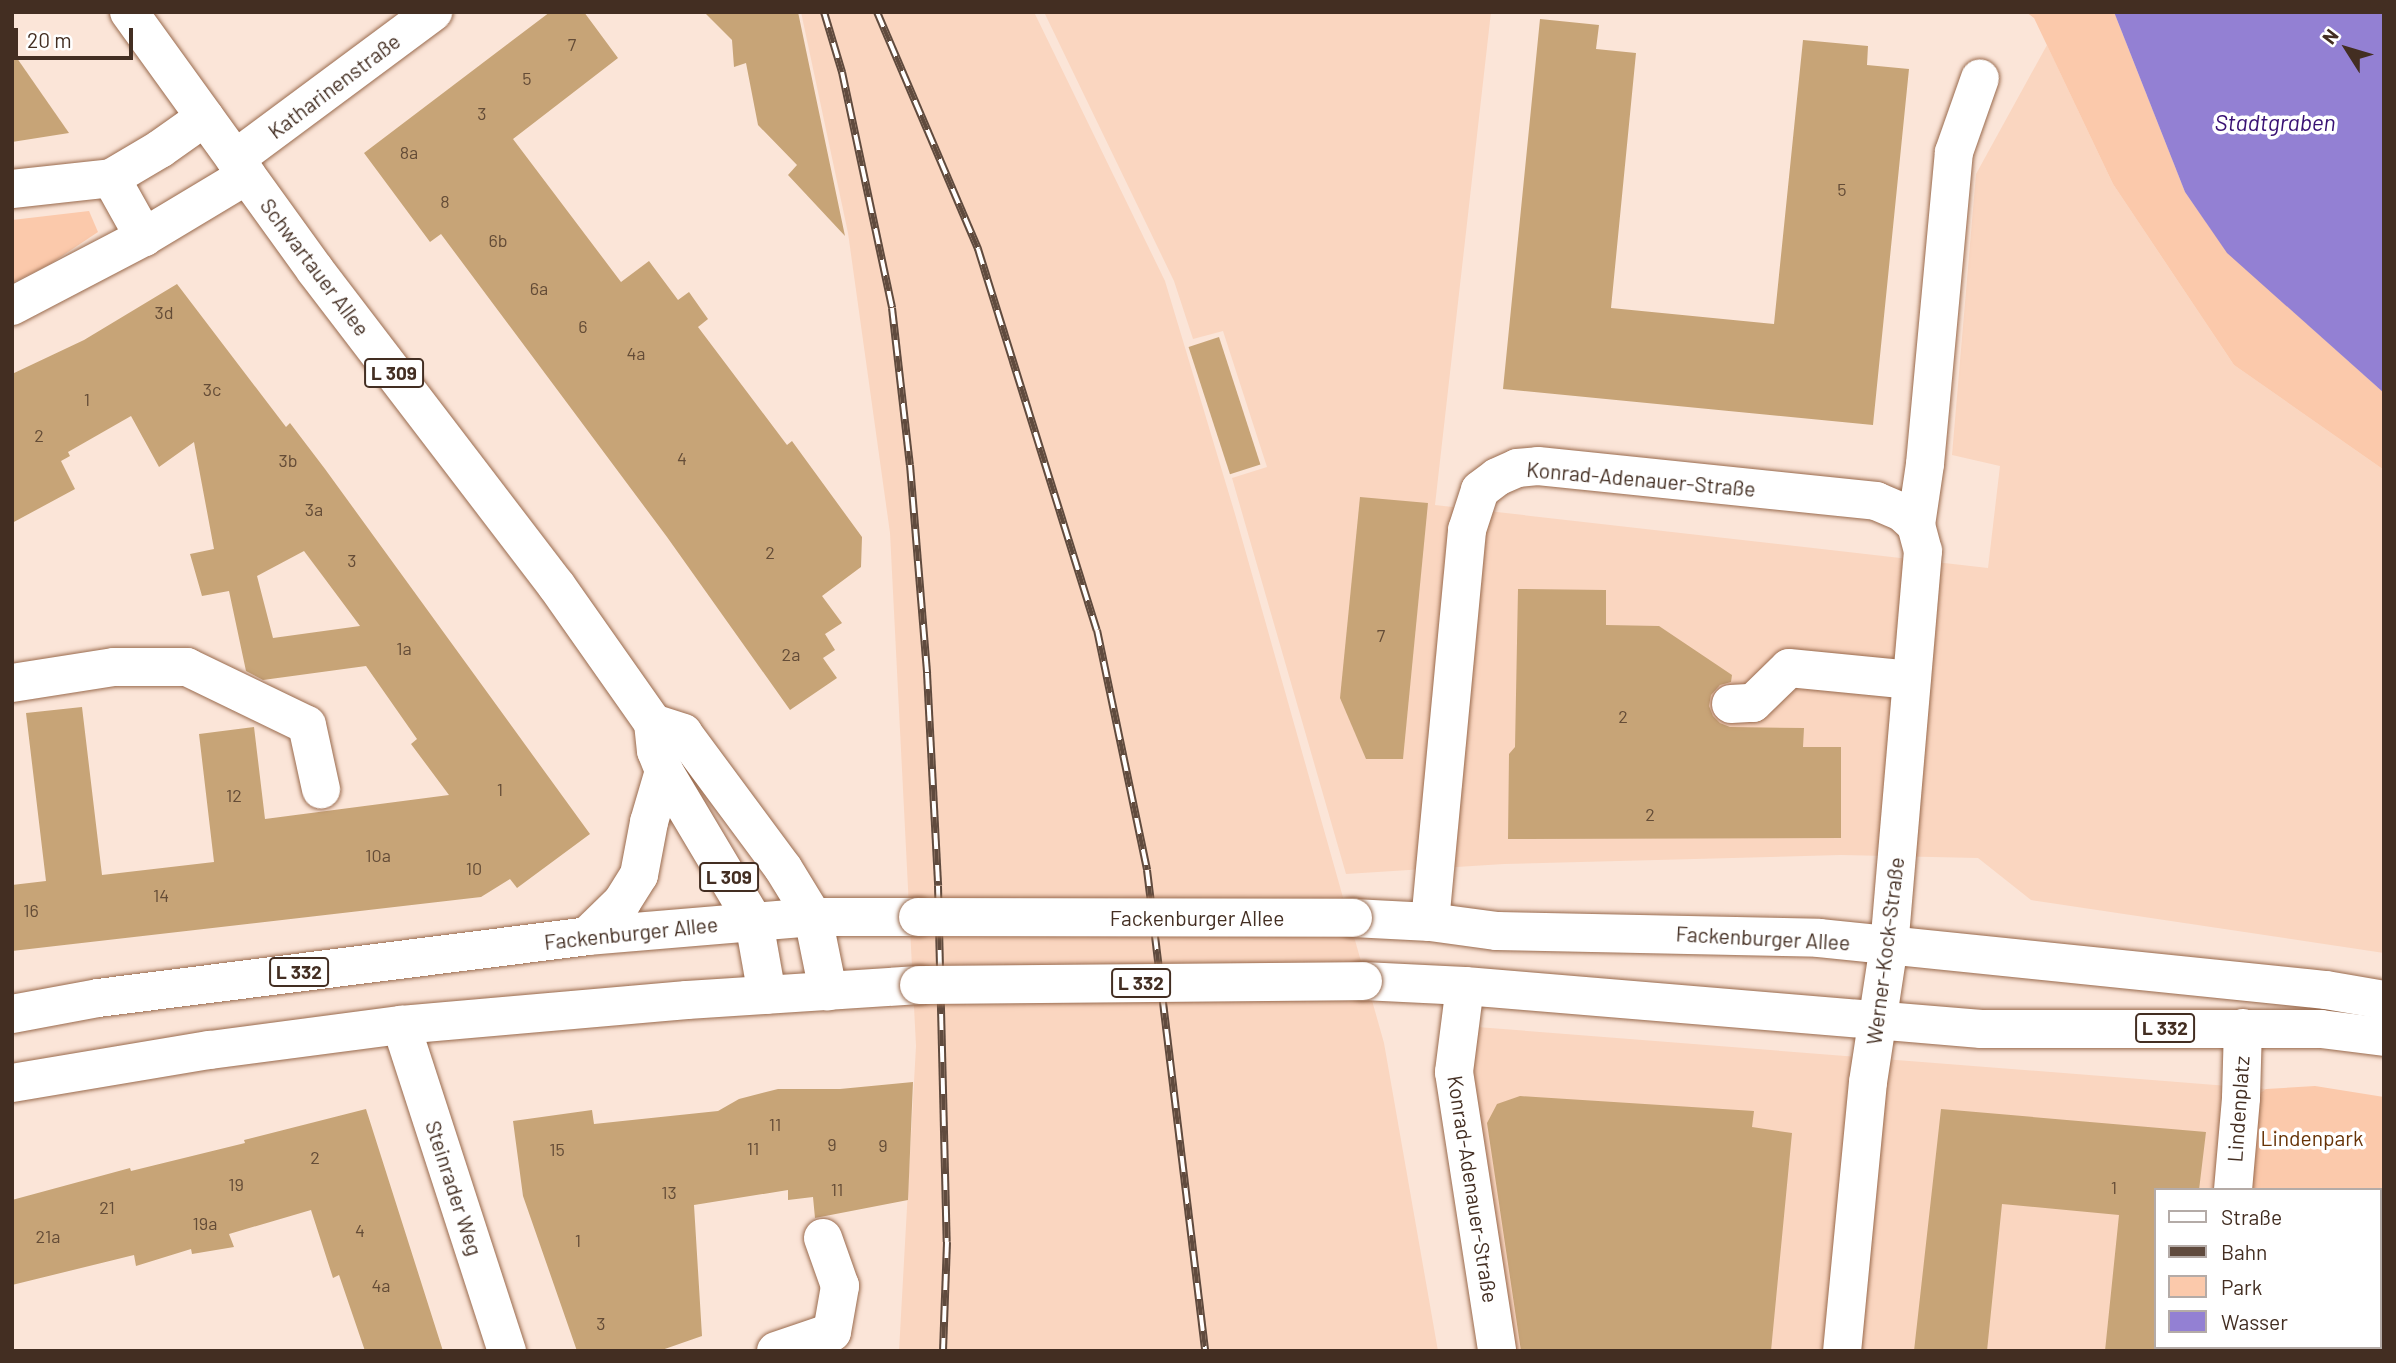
<!DOCTYPE html>
<html>
<head>
<meta charset="utf-8">
<style>
	body { margin:0 }
	#map { position:relative; width:2396px; height:1363px; overflow:hidden; background:#fbe5d8; font-family:Barlow,sans-serif }
	div>[style] { position:absolute }
	[style*='--x'] { left:calc(var(--x)*1px); top:calc(var(--y)*1px); width:calc(var(--w)*1px); rotate:calc(var(--a)*1deg) }
	.built>* { inset:0; background:#fad6c0 }
	.green>* { inset:0; background:#fbc9ab }
	.water>* { inset:0; background:#9380d3 }
	.building>* { inset:0; background:#c7a477; transform-origin:0 0 }
	.roads { filter:drop-shadow(0 0 2px #996a4d) drop-shadow(0 0 2px #996a4d) }
	.minor>* { height:38px; margin:-19px; padding:0 19px; transform-origin:19px; border-radius:19px; background:#fff }
	.major>* { height:38px; margin:-19px; padding:0 19px; transform-origin:19px; border-radius:19px; background:#fff }
	.rail>* { height:8px; margin-top:-4px; transform-origin:0; background:repeating-linear-gradient(90deg,#fff 0 16px,#604b3e 0 32px); box-sizing:border-box; border-block:2px solid #604b3e }
	.bridges { filter:drop-shadow(0 0 2px #996a4d) drop-shadow(0 0 2px #996a4d) }
	.major-bridge>* { height:38px; margin:-19px; padding:0 19px; transform-origin:19px; border-radius:19px; background:#fff }
	span { translate:-50% -50%; white-space:nowrap; text-align:center; line-height:1.15; -webkit-text-stroke:7px #fff; paint-order:stroke }
	.number-label { font-size:18px; color:#644c37 }
	.number-label span { -webkit-text-stroke-width:0 }
	.shield-label span { padding:2px 5px; background:#fff; border:2px solid; border-radius:5px; -webkit-text-stroke-width:0 }
	.shield-label { font-size:19px; color:#432e22; font-weight:700 }
	.street-label { font-size:21px; color:#432e22 }
	.park-label { font-size:21px; color:#673307 }
	.water-label { font-size:23px; color:#381073; font-style:italic }
	.frame { position:absolute; inset:0; border:14px solid #432e22; pointer-events:none }
	.legend { position:absolute; left:2154px; top:1188px; width:228px; height:161px; box-sizing:border-box; background:#fff; border:2px solid #b4aba7; margin:0; padding:9px 12px; list-style:none; font-size:21px; color:#432e22 }
	.legend li { display:flex; align-items:center; gap:14px; height:35px }
	.legend b { width:35px; border:2px solid #b4aba7 }
	.north { position:absolute; left:2312px; top:14px; width:70px; height:70px; -webkit-text-stroke:5px #fff; paint-order:stroke; rotate:307deg; font-size:19px; font-weight:700; line-height:28px; text-align:center; color:#432e22 }
	.north::after { content:''; display:block; margin:auto; width:24px; height:32px; background:#432e22; clip-path:polygon(50% 0,100% 100%,50% 72%,0 100%) }
	.scale { position:absolute; left:14px; top:28px; width:119px; height:32px; box-sizing:border-box; border:4px solid #432e22; border-top:0; padding-left:9px; font-size:21px; line-height:24px; white-space:nowrap; color:#432e22; -webkit-text-stroke:5px #fff; paint-order:stroke }
</style>
</head>
<body>
<div id="map">
	<div class="built">
		<i style="clip-path:polygon(801px 12px,1034px 12px,1165px 281px,1235px 514px,1384px 1043px,1438px 1351px,899px 1351px,916px 1046px,890px 533px,848px 233px)"></i>
		<i style="clip-path:polygon(1044px 12px,1491px 12px,1435px 505px,1988px 568px,2000px 466px,1952px 455px,1976px 174px,2047px 45px,2113px 184px,2234px 365px,2384px 470px,2384px 953px,2031px 900px,1978px 858px,1841px 855px,1504px 864px,1346px 874px,1232px 478px,1267px 467px,1223px 331px,1193px 339px,1174px 281px)"></i>
		<i style="clip-path:polygon(1464px 1026px,2266px 1089px,2260px 1093px,2251px 1190px,2156px 1190px,2156px 1347px,2237px 1347px,2237px 1351px,1490px 1351px)"></i>
	</div>
	<div class="green">
		<i style="clip-path:polygon(2026px 12px,2114px 12px,2185px 192px,2227px 252px,2384px 393px,2384px 470px,2234px 365px,2113px 184px,2034px 18px)"></i>
		<i style="clip-path:polygon(89px 211px,98px 232px,50px 264px,12px 283px,12px 220px)"></i>
		<i style="clip-path:polygon(2315px 1086px,2384px 1097px,2384px 1351px,2237px 1351px,2237px 1347px,2380px 1347px,2380px 1190px,2251px 1190px,2260px 1093px,2266px 1089px)"></i>
	</div>
	<div class="water">
		<i style="clip-path:polygon(2114px 12px,2384px 12px,2384px 393px,2227px 253px,2185px 192px)"></i>
	</div>
	<div class="building">
		<i style="clip-path:polygon(550px 12px,584px 12px,618px 58px,513px 139px,621px 282px,649px 261px,678px 300px,689px 292px,708px 319px,698px 327px,787px 445px,792px 441px,862px 537px,861px 567px,822px 596px,842px 623px,825px 634px,835px 650px,823px 658px,837px 678px,790px 710px,667px 537px,441px 234px,430px 242px,364px 153px)"></i>
		<i style="clip-path:polygon(704px 12px,798px 12px,845px 236px,788px 175px,797px 165px,758px 125px,746px 63px,734px 67px,732px 40px)"></i>
		<i style="clip-path:polygon(1540px 19px,1599px 25px,1596px 49px,1636px 53px,1611px 308px,1774px 324px,1803px 40px,1868px 46px,1867px 65px,1909px 69px,1873px 425px,1503px 389px)"></i>
		<i style="clip-path:polygon(12px 51px,69px 133px,12px 142px)"></i>
		<i style="clip-path:polygon(evenodd,177px 284px,286px 427px,290px 423px,325px 469px,590px 834px,517px 888px,510px 879px,481px 897px,12px 951px,12px 885px,46px 881px,26px 713px,82px 707px,102px 875px,214px 862px,199px 734px,254px 727px,265px 819px,449px 795px,411px 744px,417px 739px,366px 666px,263px 680px,246px 671px,229px 591px,202px 596px,190px 554px,214px 549px,194px 442px,159px 467px,131px 416px,68px 452px,70px 456px,61px 461px,75px 489px,12px 523px,12px 374px,84px 340px,177px 284px,304px 551px,322px 575px,360px 626px,273px 638px,257px 576px,304px 551px)"></i>
		<i style="left:1219px;top:337px;width:134px;height:32px;rotate:72deg"></i>
		<i style="clip-path:polygon(1360px 497px,1428px 503px,1403px 759px,1366px 759px,1340px 698px)"></i>
		<i style="clip-path:polygon(1518px 589px,1606px 590px,1606px 625px,1659px 626px,1732px 675px,1731px 682px,1720px 685px,1711px 695px,1709px 706px,1713px 716px,1720px 723px,1730px 727px,1804px 728px,1803px 747px,1841px 747px,1841px 838px,1508px 839px,1509px 754px,1515px 747px)"></i>
		<i style="clip-path:polygon(913px 1082px,908px 1200px,815px 1218px,813px 1197px,788px 1200px,788px 1190px,694px 1205px,702px 1336px,659px 1351px,577px 1351px,523px 1196px,513px 1121px,592px 1110px,594px 1124px,718px 1111px,739px 1099px,778px 1089px,840px 1089px)"></i>
		<i style="clip-path:polygon(1520px 1096px,1754px 1111px,1752px 1127px,1792px 1133px,1771px 1351px,1521px 1351px,1487px 1123px,1497px 1104px)"></i>
		<i style="clip-path:polygon(366px 1109px,443px 1351px,365px 1351px,339px 1275px,333px 1278px,311px 1210px,229px 1234px,234px 1247px,192px 1254px,191px 1249px,136px 1266px,134px 1255px,12px 1285px,12px 1200px,130px 1168px,131px 1171px,245px 1143px,244px 1140px)"></i>
		<i style="clip-path:polygon(1941px 1109px,2206px 1132px,2199px 1190px,2156px 1190px,2156px 1351px,2105px 1351px,2119px 1215px,2002px 1204px,1987px 1351px,1914px 1351px)"></i>
	</div>
	<div class="roads">
		<div class="minor">
			<i style="--x:235;--y:159;--w:247;--a:-36.6"></i>
			<i style="--x:111;--y:178;--w:68;--a:60.8"></i>
			<i style="--x:12;--y:189;--w:100;--a:-6.3"></i>
			<i style="--x:111;--y:178;--w:57;--a:-30.6"></i>
			<i style="--x:160;--y:149;--w:55;--a:-35.4"></i>
			<i style="--x:12;--y:306;--w:149;--a:-27.6"></i>
			<i style="--x:144;--y:237;--w:120;--a:-31"></i>
			<i style="--x:1916;--y:525;--w:62;--a:-81.6"></i>
			<i style="--x:1925;--y:464;--w:313;--a:-84.7"></i>
			<i style="--x:1954;--y:152;--w:78;--a:-70.6"></i>
			<i style="--x:12;--y:683;--w:103;--a:-8.9"></i>
			<i style="--x:114;--y:667;--w:73;--a:0"></i>
			<i style="--x:187;--y:667;--w:133;--a:25.8"></i>
			<i style="--x:307;--y:725;--w:66;--a:77.7"></i>
			<i style="--x:1731;--y:704;--w:22;--a:-3"></i>
			<i style="--x:1753;--y:703;--w:50;--a:-44.2"></i>
			<i style="--x:1789;--y:668;--w:123;--a:5.6"></i>
			<i style="--x:1430;--y:922;--w:394;--a:-84.6"></i>
			<i style="--x:1467;--y:530;--w:42;--a:-72"></i>
			<i style="--x:1480;--y:490;--w:21;--a:-37"></i>
			<i style="--x:1497;--y:477;--w:22;--a:-24"></i>
			<i style="--x:1517;--y:468;--w:21;--a:-5"></i>
			<i style="--x:1538;--y:466;--w:340;--a:5.9"></i>
			<i style="--x:1876;--y:501;--w:28;--a:23"></i>
			<i style="--x:1902;--y:512;--w:19;--a:43"></i>
			<i style="--x:1916;--y:525;--w:27;--a:75"></i>
			<i style="--x:1923;--y:551;--w:395;--a:94.9"></i>
			<i style="--x:1889;--y:945;--w:139;--a:98.7"></i>
			<i style="--x:1868;--y:1082;--w:270;--a:95.5"></i>
			<i style="--x:1465;--y:986;--w:87;--a:97.3"></i>
			<i style="--x:1454;--y:1072;--w:282;--a:81.2"></i>
			<i style="--x:401;--y:1025;--w:343;--a:72"></i>
			<i style="--x:2233;--y:1190;--w:92;--a:-85"></i>
			<i style="--x:2241;--y:1098;--w:70;--a:-88.4"></i>
			<i style="--x:776;--y:1351;--w:59;--a:-18.7"></i>
			<i style="--x:832;--y:1332;--w:47;--a:-80.1"></i>
			<i style="--x:840;--y:1286;--w:51;--a:-109.5"></i>
			<i style="--x:2218;--y:1351;--w:4;--a:-90"></i>
		</div>
		<div class="major">
			<i style="--x:129;--y:12;--w:318;--a:54.2"></i>
			<i style="--x:315;--y:270;--w:397;--a:52.6"></i>
			<i style="--x:556;--y:585;--w:169;--a:54.9"></i>
			<i style="--x:653;--y:723;--w:28;--a:84"></i>
			<i style="--x:656;--y:751;--w:22;--a:68"></i>
			<i style="--x:664;--y:771;--w:176;--a:59.2"></i>
			<i style="--x:754;--y:922;--w:74;--a:79.9"></i>
			<i style="--x:653;--y:723;--w:32;--a:18"></i>
			<i style="--x:683;--y:733;--w:168;--a:53.5"></i>
			<i style="--x:783;--y:868;--w:57;--a:58.5"></i>
			<i style="--x:813;--y:917;--w:76;--a:78.5"></i>
			<i style="--x:1353;--y:918;--w:77;--a:3"></i>
			<i style="--x:1430;--y:922;--w:68;--a:7.7"></i>
			<i style="--x:1497;--y:931;--w:322;--a:1.2"></i>
			<i style="--x:1819;--y:938;--w:510;--a:5.86"></i>
			<i style="--x:2326;--y:990;--w:59;--a:9.8"></i>
			<i style="--x:587;--y:936;--w:49;--a:-44.2"></i>
			<i style="--x:622;--y:902;--w:32;--a:-58"></i>
			<i style="--x:639;--y:875;--w:54;--a:-79.3"></i>
			<i style="--x:649;--y:822;--w:53;--a:-73.6"></i>
			<i style="--x:1363;--y:981;--w:102;--a:2.8"></i>
			<i style="--x:1465;--y:986;--w:518;--a:4.76"></i>
			<i style="--x:1981;--y:1029;--w:340;--a:0"></i>
			<i style="--x:2321;--y:1029;--w:64;--a:7.2"></i>
			<i style="--x:12;--y:1014;--w:87;--a:-10.5"></i>
			<i style="--x:98;--y:998;--w:493;--a:-7.2"></i>
			<i style="--x:587;--y:936;--w:227;--a:-4.8"></i>
			<i style="--x:813;--y:917;--w:105;--a:0"></i>
			<i style="--x:12;--y:1083;--w:201;--a:-9.5"></i>
			<i style="--x:210;--y:1050;--w:193;--a:-7.5"></i>
			<i style="--x:401;--y:1025;--w:287;--a:-5"></i>
			<i style="--x:687;--y:1000;--w:232;--a:-3.7"></i>
		</div>
	</div>
	<div class="rail">
		<i style="--x:824;--y:12;--w:63;--a:73.3"></i>
		<i style="--x:842;--y:72;--w:241;--a:78"></i>
		<i style="--x:892;--y:308;--w:158;--a:83.5"></i>
		<i style="--x:910;--y:465;--w:209;--a:85.3"></i>
		<i style="--x:927;--y:673;--w:213;--a:87"></i>
		<i style="--x:938;--y:886;--w:356;--a:88.6"></i>
		<i style="--x:947;--y:1242;--w:109;--a:92.1"></i>
		<i style="--x:877;--y:12;--w:258;--a:66.9"></i>
		<i style="--x:978;--y:249;--w:399;--a:72.7"></i>
		<i style="--x:1097;--y:630;--w:245;--a:78.2"></i>
		<i style="--x:1147;--y:870;--w:484;--a:83.1"></i>
	</div>
	<div class="bridges">
		<div class="major-bridge">
			<i style="--x:918;--y:917;--w:435;--a:0.1"></i>
			<i style="--x:919;--y:985;--w:444;--a:-0.5"></i>
		</div>
	</div>
	<div class="number-label">
		<span style="left:572px;top:44px">7</span>
		<span style="left:527px;top:78px">5</span>
		<span style="left:482px;top:113px">3</span>
		<span style="left:409px;top:152px">8a</span>
		<span style="left:1842px;top:189px">5</span>
		<span style="left:445px;top:201px">8</span>
		<span style="left:498px;top:240px">6b</span>
		<span style="left:539px;top:288px">6a</span>
		<span style="left:164px;top:312px">3d</span>
		<span style="left:583px;top:326px">6</span>
		<span style="left:636px;top:353px">4a</span>
		<span style="left:212px;top:389px">3c</span>
		<span style="left:87px;top:399px">1</span>
		<span style="left:39px;top:435px">2</span>
		<span style="left:682px;top:458px">4</span>
		<span style="left:288px;top:460px">3b</span>
		<span style="left:314px;top:509px">3a</span>
		<span style="left:770px;top:552px">2</span>
		<span style="left:352px;top:560px">3</span>
		<span style="left:1381px;top:635px">7</span>
		<span style="left:404px;top:648px">1a</span>
		<span style="left:791px;top:654px">2a</span>
		<span style="left:1623px;top:716px">2</span>
		<span style="left:500px;top:789px">1</span>
		<span style="left:234px;top:795px">12</span>
		<span style="left:1650px;top:814px">2</span>
		<span style="left:378px;top:855px">10a</span>
		<span style="left:474px;top:868px">10</span>
		<span style="left:161px;top:895px">14</span>
		<span style="left:31px;top:910px">16</span>
		<span style="left:775px;top:1124px">11</span>
		<span style="left:832px;top:1144px">9</span>
		<span style="left:883px;top:1145px">9</span>
		<span style="left:753px;top:1148px">11</span>
		<span style="left:557px;top:1149px">15</span>
		<span style="left:315px;top:1157px">2</span>
		<span style="left:236px;top:1184px">19</span>
		<span style="left:2114px;top:1187px">1</span>
		<span style="left:837px;top:1189px">11</span>
		<span style="left:669px;top:1192px">13</span>
		<span style="left:107px;top:1207px">21</span>
		<span style="left:205px;top:1223px">19a</span>
		<span style="left:360px;top:1230px">4</span>
		<span style="left:48px;top:1236px">21a</span>
		<span style="left:578px;top:1240px">1</span>
		<span style="left:381px;top:1285px">4a</span>
		<span style="left:601px;top:1323px">3</span>
	</div>
	<div class="shield-label">
		<span style="left:394px;top:373px">L 309</span>
		<span style="left:729px;top:877px">L 309</span>
		<span style="left:299px;top:972px">L 332</span>
		<span style="left:1141px;top:983px">L 332</span>
		<span style="left:2165px;top:1028px">L 332</span>
	</div>
	<div class="street-label">
		<span style="left:334px;top:86px;rotate:-37deg">Katharinenstraße</span>
		<span style="left:315px;top:267px;rotate:53deg">Schwartauer Allee</span>
		<span style="left:1641px;top:479px;rotate:5deg">Konrad-Adenauer-Straße</span>
		<span style="left:1197px;top:918px">Fackenburger Allee</span>
		<span style="left:631px;top:933px;rotate:-6deg">Fackenburger Allee</span>
		<span style="left:1763px;top:938px;rotate:3deg">Fackenburger Allee</span>
		<span style="left:1885px;top:951px;rotate:-83deg">Werner-Kock-Straße</span>
		<span style="left:2238px;top:1109px;rotate:-86deg">Lindenplatz</span>
		<span style="left:454px;top:1188px;rotate:72deg">Steinrader Weg</span>
		<span style="left:1473px;top:1189px;rotate:81deg">Konrad-Adenauer-Straße</span>
	</div>
	<div class="park-label">
		<span style="left:2312px;top:1138px">Lindenpark</span>
	</div>
	<div class="water-label">
		<span style="left:2275px;top:122px">Stadtgraben</span>
	</div>
	<div class="frame"></div>
	<ul class="legend">
	<li><b style="height:9px;background:#fff"></b>Straße</li>
	<li><b style="height:9px;background:#604b3e"></b>Bahn</li>
	<li><b style="height:19px;background:#fbc9ab"></b>Park</li>
	<li><b style="height:19px;background:#9380d3"></b>Wasser</li>
	</ul>
	<div class="north">N</div>
	<div class="scale">20 m</div>
</div>
</body>
</html>
